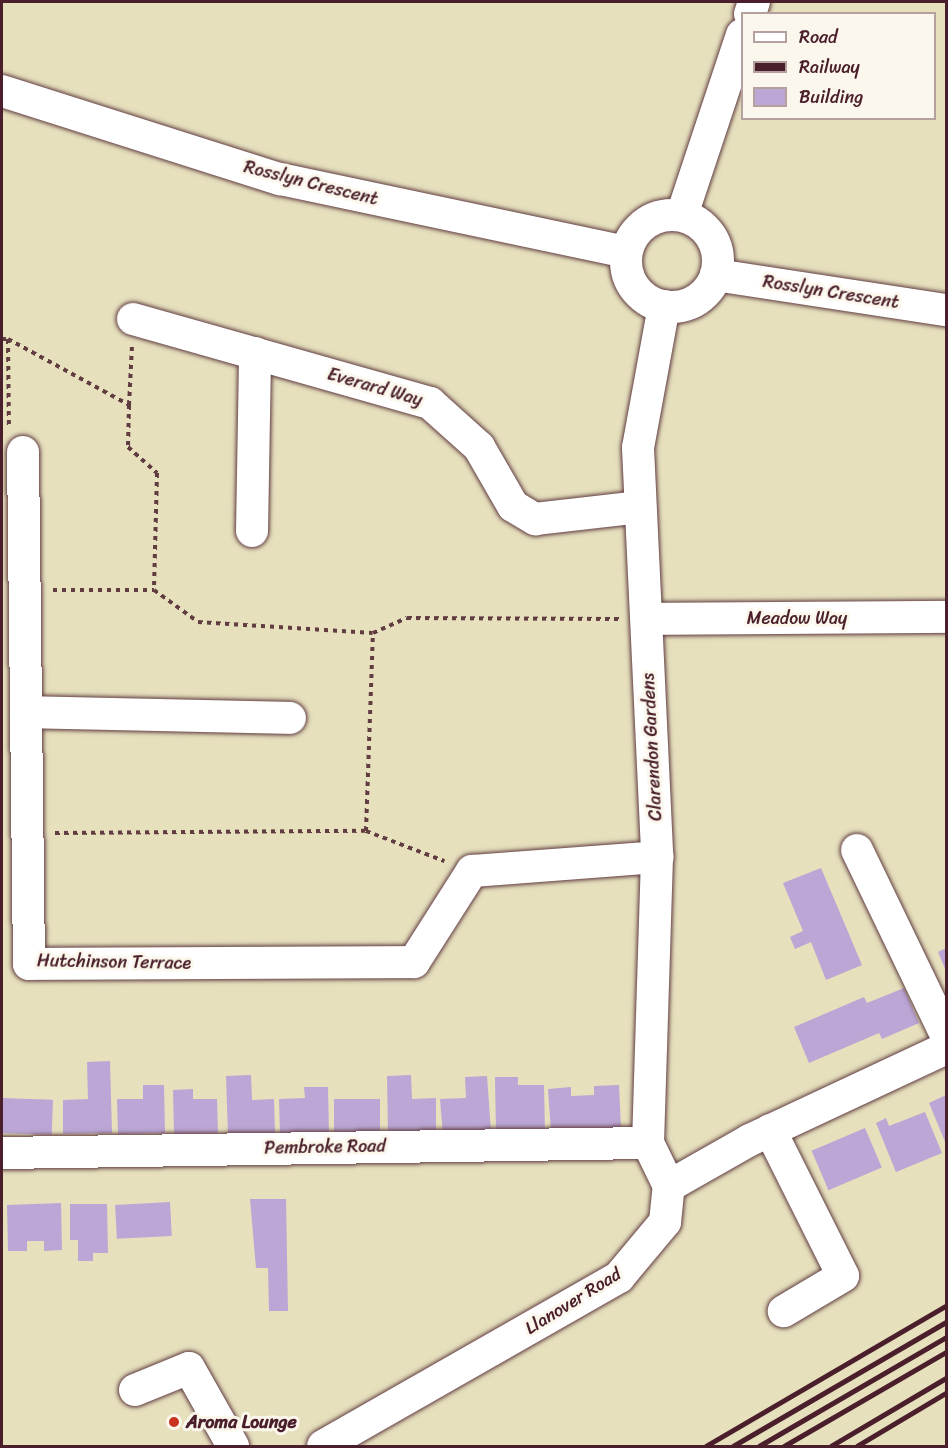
<!DOCTYPE html>
<html>
<head>
<meta charset="utf-8">
<style>
	body { margin:0 }
	#map { position:relative; width:948px; height:1448px; overflow:hidden; background:#e6e0bd; font-family:Sriracha,sans-serif }
	div>[style] { position:absolute }
	[style*='--x'] { left:calc(var(--x)*1px); top:calc(var(--y)*1px); width:calc(var(--w)*1px); rotate:calc(var(--a)*1deg) }
	.building>* { inset:0; background:#bba6d5; transform-origin:0 0 }
	.path>* { height:4px; margin-top:-2px; transform-origin:0; background:repeating-linear-gradient(90deg,#613c41 0 4.5px,transparent 0 9px) }
	.roads { filter:drop-shadow(0 0 2px #613c41) drop-shadow(0 0 2px #613c41) }
	.minor>* { height:32px; margin:-16px; padding:0 16px; transform-origin:16px; border-radius:16px; background:#fff }
	.minor>.ring { margin:-16px; padding:0; box-sizing:content-box; background:none; border:32px solid #fff; border-radius:50% }
	.rail>* { height:4.5px; margin:-2.25px; padding:0 2.25px; transform-origin:2.25px; border-radius:2.25px; background:#4a1f2b }
	.dots>* { width:16px; height:16px; translate:-50% -50%; box-sizing:border-box; border:3px solid #fbf7ec; border-radius:50% }
	span { translate:-50% -50%; white-space:nowrap; text-align:center; line-height:1.15; -webkit-text-stroke:6px #fbf7ec; paint-order:stroke }
	.street-label { font-size:18px; color:#4a1f2b }
	.poi-label { font-size:18px; color:#4a1f2b; font-weight:700 }
	.left { translate:0 -50%; text-align:left }
	.frame { position:absolute; inset:0; border:3px solid #4a1f2b; pointer-events:none }
	.legend { position:absolute; left:741px; top:12px; width:195px; height:108px; box-sizing:border-box; background:#fbf7ec; border:2px solid #b4a19f; margin:0; padding:8px 10px; list-style:none; font-size:18px; color:#4a1f2b }
	.legend li { display:flex; align-items:center; gap:12px; height:30px }
	.legend b { width:30px; border:2px solid #b4a19f }
</style>
</head>
<body>
<div id="map">
	<div class="building">
		<i style="clip-path:polygon(821px 868px,862px 965px,826px 980px,811px 942px,795px 949px,790px 937px,803px 931px,783px 883px)"></i>
		<i style="clip-path:polygon(946px 948px,946px 971px,938px 952px)"></i>
		<i style="clip-path:polygon(904px 988px,919px 1023px,882px 1039px,879px 1033px,809px 1063px,794px 1027px,864px 997px,867px 1003px)"></i>
		<i style="clip-path:polygon(110px 1061px,112px 1133px,63px 1134px,63px 1100px,88px 1099px,87px 1062px)"></i>
		<i style="clip-path:polygon(251px 1075px,252px 1100px,274px 1099px,275px 1133px,228px 1134px,226px 1076px)"></i>
		<i style="clip-path:polygon(411px 1075px,412px 1099px,436px 1098px,436px 1132px,388px 1134px,387px 1076px)"></i>
		<i style="clip-path:polygon(487px 1076px,491px 1132px,443px 1135px,440px 1099px,466px 1098px,465px 1077px)"></i>
		<i style="clip-path:polygon(495px 1077px,518px 1077px,518px 1085px,544px 1085px,545px 1132px,496px 1133px)"></i>
		<i style="clip-path:polygon(143px 1085px,164px 1085px,165px 1133px,118px 1134px,117px 1099px,143px 1099px)"></i>
		<i style="clip-path:polygon(619px 1085px,621px 1128px,551px 1132px,548px 1089px,571px 1087px,571px 1096px,594px 1095px,594px 1086px)"></i>
		<i style="clip-path:polygon(304px 1087px,328px 1087px,329px 1132px,280px 1134px,279px 1099px,305px 1098px)"></i>
		<i style="clip-path:polygon(193px 1089px,193px 1099px,217px 1099px,218px 1133px,174px 1134px,173px 1090px)"></i>
		<i style="clip-path:polygon(946px 1095px,946px 1144px,929px 1103px)"></i>
		<i style="left:2px;top:1098px;width:51px;height:35px;rotate:2deg"></i>
		<i style="left:334px;top:1099px;width:46px;height:35px"></i>
		<i style="clip-path:polygon(925px 1112px,942px 1153px,896px 1172px,876px 1123px,886px 1118px,889px 1126px)"></i>
		<i style="left:865px;top:1128px;width:43px;height:58px;rotate:67deg"></i>
		<i style="clip-path:polygon(250px 1199px,286px 1199px,288px 1311px,269px 1311px,268px 1268px,256px 1268px)"></i>
		<i style="left:170px;top:1202px;width:34px;height:55px;rotate:87deg"></i>
		<i style="clip-path:polygon(61px 1203px,62px 1250px,44px 1251px,44px 1241px,27px 1241px,27px 1251px,8px 1251px,7px 1205px)"></i>
		<i style="clip-path:polygon(70px 1204px,107px 1204px,108px 1253px,93px 1253px,93px 1261px,78px 1261px,78px 1240px,70px 1240px)"></i>
	</div>
	<div class="path">
		<i style="--x:2;--y:339;--w:6;--a:0"></i>
		<i style="--x:8;--y:339;--w:89;--a:89.4"></i>
		<i style="--x:8;--y:339;--w:138;--a:28.6"></i>
		<i style="--x:129;--y:405;--w:42;--a:91.4"></i>
		<i style="--x:128;--y:447;--w:39;--a:42"></i>
		<i style="--x:157;--y:473;--w:117;--a:91.5"></i>
		<i style="--x:154;--y:590;--w:54;--a:36"></i>
		<i style="--x:198;--y:622;--w:175;--a:3.6"></i>
		<i style="--x:373;--y:633;--w:37;--a:-24"></i>
		<i style="--x:407;--y:618;--w:213;--a:0.3"></i>
		<i style="--x:129;--y:405;--w:59;--a:-87.1"></i>
		<i style="--x:53;--y:590;--w:101;--a:0"></i>
		<i style="--x:366;--y:831;--w:198;--a:-88"></i>
		<i style="--x:55;--y:833;--w:311;--a:-0.4"></i>
		<i style="--x:366;--y:831;--w:84;--a:21"></i>
	</div>
	<div class="roads">
		<div class="minor">
			<i style="--x:750;--y:14;--w:13;--a:-72"></i>
			<i style="--x:2;--y:91;--w:292;--a:17.6"></i>
			<i style="--x:280;--y:179;--w:354;--a:11.9"></i>
			<i style="--x:682;--y:215;--w:190;--a:-71.6"></i>
			<i class="ring" style="left:626px;top:215px;width:60px;height:60px"></i>
			<i style="--x:716;--y:275;--w:233;--a:8.7"></i>
			<i style="--x:664;--y:306;--w:144;--a:100.4"></i>
			<i style="--x:638;--y:448;--w:409;--a:87.3"></i>
			<i style="--x:657;--y:857;--w:286;--a:91.8"></i>
			<i style="--x:648;--y:1143;--w:48;--a:64"></i>
			<i style="--x:133;--y:319;--w:309;--a:15.8"></i>
			<i style="--x:430;--y:403;--w:66;--a:41.9"></i>
			<i style="--x:479;--y:447;--w:68;--a:60"></i>
			<i style="--x:513;--y:506;--w:26;--a:31"></i>
			<i style="--x:535;--y:519;--w:106;--a:-6.5"></i>
			<i style="--x:23;--y:452;--w:512;--a:89.33"></i>
			<i style="--x:29;--y:964;--w:385;--a:-0.3"></i>
			<i style="--x:414;--y:962;--w:108;--a:-57.5"></i>
			<i style="--x:472;--y:871;--w:186;--a:-4.3"></i>
			<i style="--x:252;--y:531;--w:178;--a:-89"></i>
			<i style="--x:647;--y:619;--w:299;--a:-0.4"></i>
			<i style="--x:26;--y:712;--w:264;--a:1.3"></i>
			<i style="--x:857;--y:850;--w:205;--a:64.3"></i>
			<i style="--x:770;--y:1130;--w:163;--a:63.4"></i>
			<i style="--x:843;--y:1276;--w:69;--a:149.3"></i>
			<i style="--x:2;--y:1153;--w:646;--a:-0.89"></i>
			<i style="--x:669;--y:1186;--w:93;--a:-29.6"></i>
			<i style="--x:750;--y:1140;--w:217;--a:-25.1"></i>
			<i style="--x:135;--y:1390;--w:58;--a:-22.2"></i>
			<i style="--x:189;--y:1368;--w:90;--a:60.6"></i>
			<i style="--x:323;--y:1446;--w:341;--a:-29.7"></i>
			<i style="--x:619;--y:1277;--w:72;--a:-50.1"></i>
			<i style="--x:665;--y:1222;--w:36;--a:-84"></i>
		</div>
	</div>
	<div class="rail">
		<i style="--x:706;--y:1446;--w:278;--a:-30.3"></i>
		<i style="--x:733;--y:1446;--w:246;--a:-30.2"></i>
		<i style="--x:759;--y:1446;--w:216;--a:-30.2"></i>
		<i style="--x:784;--y:1446;--w:187;--a:-30.1"></i>
		<i style="--x:831;--y:1446;--w:134;--a:-30.6"></i>
		<i style="--x:857;--y:1446;--w:104;--a:-30.8"></i>
	</div>
	<div class="dots">
		<i style="left:174px;top:1422px;background:#c8321e"></i>
	</div>
	<div class="street-label">
		<span style="left:311px;top:183px;rotate:14deg">Rosslyn Crescent</span>
		<span style="left:831px;top:292px;rotate:9deg">Rosslyn Crescent</span>
		<span style="left:375px;top:387px;rotate:16deg">Everard Way</span>
		<span style="left:797px;top:618px">Meadow Way</span>
		<span style="left:652px;top:747px;rotate:-93deg">Clarendon Gardens</span>
		<span style="left:114px;top:962px;rotate:1deg">Hutchinson Terrace</span>
		<span style="left:325px;top:1147px;rotate:-1deg">Pembroke Road</span>
		<span style="left:573px;top:1301px;rotate:-32deg">Llanover Road</span>
	</div>
	<div class="poi-label">
		<span class="left" style="left:186px;top:1422px">Aroma Lounge</span>
	</div>
	<div class="frame"></div>
	<ul class="legend">
	<li><b style="height:8px;background:#fff"></b>Road</li>
	<li><b style="height:8px;background:#4a1f2b"></b>Railway</li>
	<li><b style="height:16px;background:#bba6d5"></b>Building</li>
	</ul>
</div>
</body>
</html>
